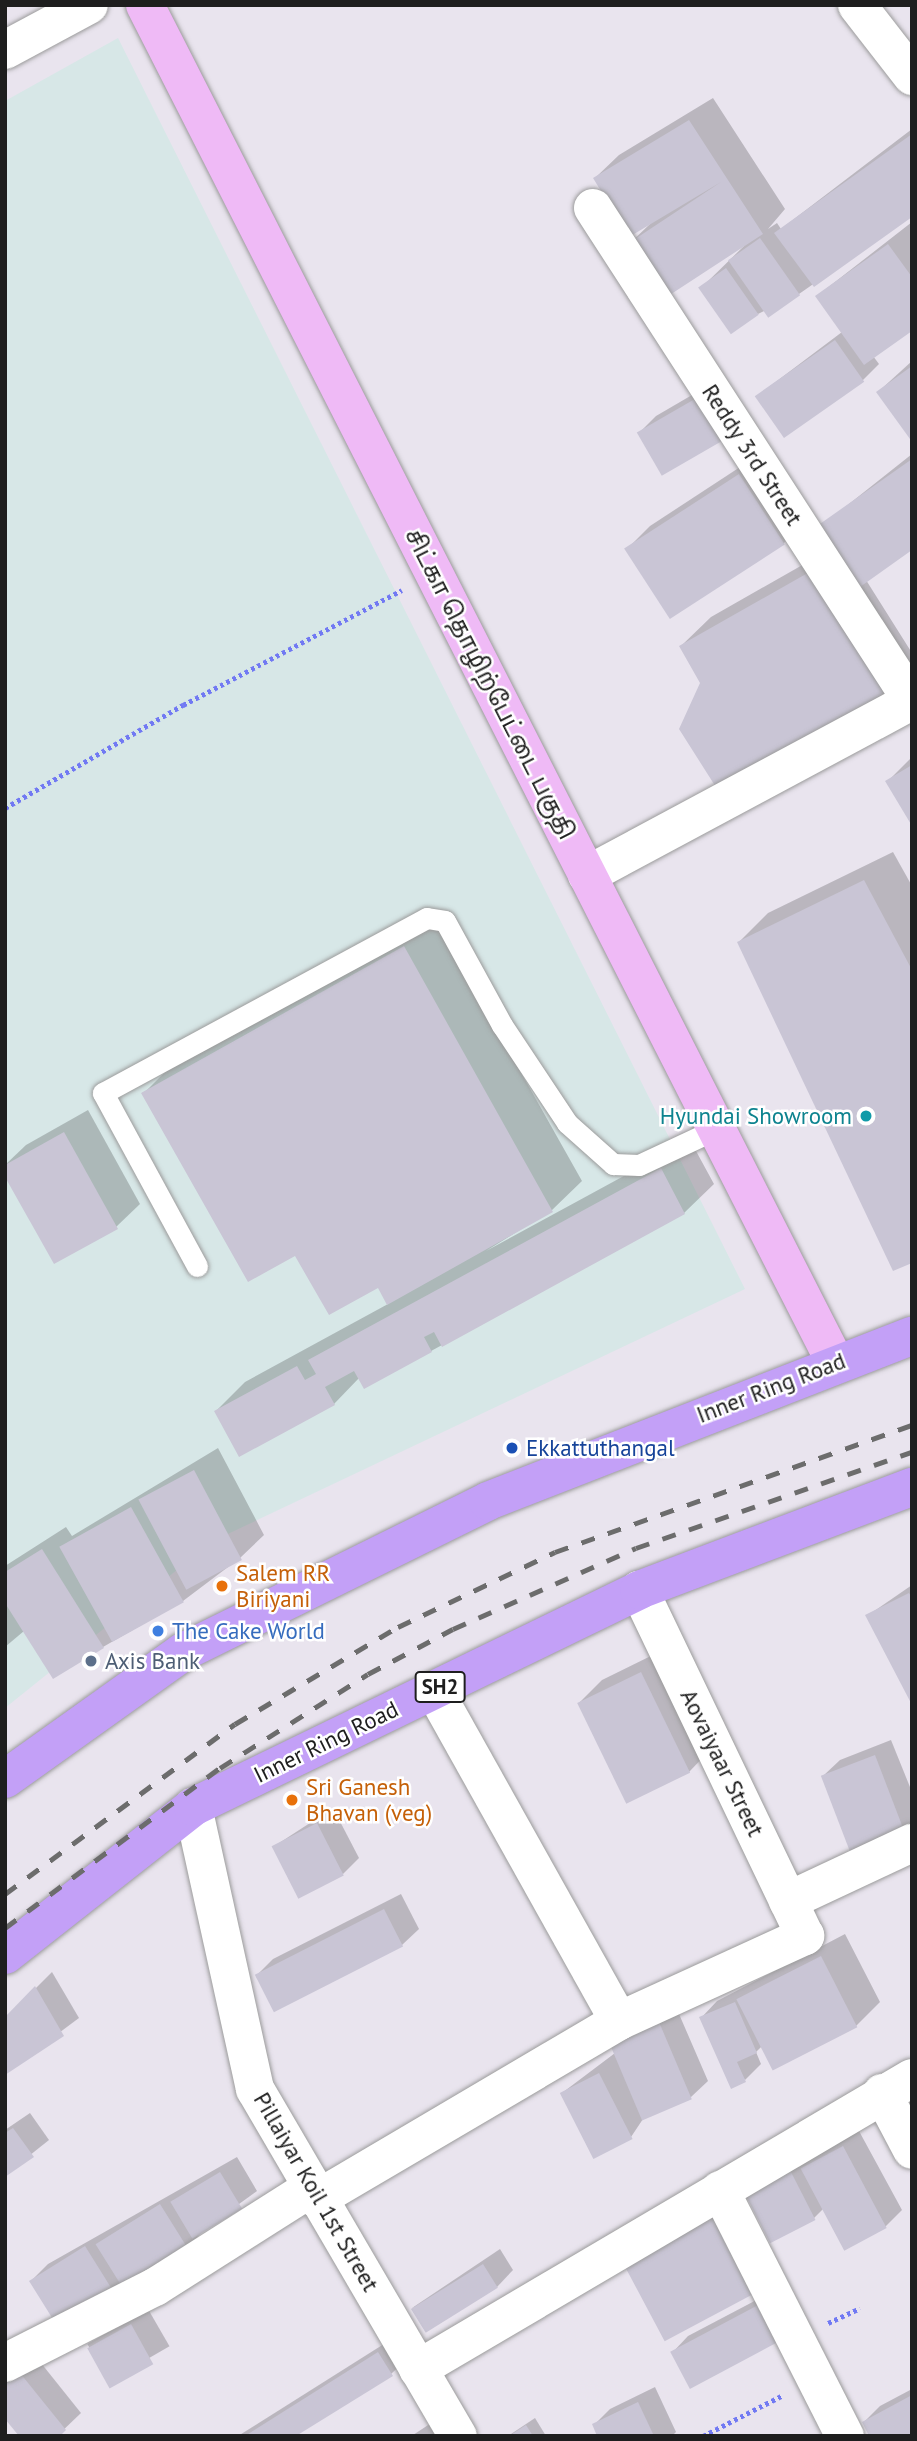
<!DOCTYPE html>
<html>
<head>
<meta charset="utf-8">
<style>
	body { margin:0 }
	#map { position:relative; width:917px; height:2441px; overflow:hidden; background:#e9e4ee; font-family:"PT Sans","Noto Sans Tamil",sans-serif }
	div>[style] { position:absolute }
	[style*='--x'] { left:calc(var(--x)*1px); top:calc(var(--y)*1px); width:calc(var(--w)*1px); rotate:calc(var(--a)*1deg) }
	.industrial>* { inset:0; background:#d7e7e7 }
	.shadow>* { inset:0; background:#0003; transform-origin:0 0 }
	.building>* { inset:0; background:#c9c5d5; transform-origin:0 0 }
	.path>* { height:4.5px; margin-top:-2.25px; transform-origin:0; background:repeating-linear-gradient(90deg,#7179f3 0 3.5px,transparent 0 7px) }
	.roads { filter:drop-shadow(0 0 2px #9b9b9b) drop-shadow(0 0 2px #9b9b9b) }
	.lane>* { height:21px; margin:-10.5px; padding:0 10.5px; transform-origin:10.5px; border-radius:10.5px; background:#fff }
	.street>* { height:38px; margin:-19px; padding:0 19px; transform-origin:19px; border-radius:19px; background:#fff }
	.secondary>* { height:38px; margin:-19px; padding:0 19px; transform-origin:19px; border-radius:19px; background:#efbaf6 }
	.primary>* { height:38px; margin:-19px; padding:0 19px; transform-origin:19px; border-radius:19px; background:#c3a0f7 }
	.rail>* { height:5px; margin-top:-2.5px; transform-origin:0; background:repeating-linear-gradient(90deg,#6c6c6c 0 14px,transparent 0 28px) }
	.dots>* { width:19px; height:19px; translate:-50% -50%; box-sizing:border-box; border:4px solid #fff; border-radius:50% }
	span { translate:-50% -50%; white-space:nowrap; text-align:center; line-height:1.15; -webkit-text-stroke:5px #fff; paint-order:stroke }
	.shield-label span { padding:2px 5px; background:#fff; border:2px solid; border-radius:5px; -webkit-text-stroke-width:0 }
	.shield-label { font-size:21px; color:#1e1e1e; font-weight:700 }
	.street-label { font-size:23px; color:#1e1e1e }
	.culture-label { font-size:23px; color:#0d838f }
	.right { translate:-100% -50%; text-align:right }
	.transit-label { font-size:23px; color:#164399 }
	.left { translate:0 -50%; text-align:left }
	.food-label { font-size:23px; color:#c56008 }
	.shop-label { font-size:23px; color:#366cbe }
	.service-label { font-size:23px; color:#4e5e75 }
	.frame { position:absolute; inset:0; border:7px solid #1e1e1e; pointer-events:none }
</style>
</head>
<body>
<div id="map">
	<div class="industrial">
		<i style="clip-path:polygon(118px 38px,745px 1289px,213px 1541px,5px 1708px,5px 101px)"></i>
	</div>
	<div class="shadow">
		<i style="clip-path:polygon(713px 98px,785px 209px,768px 229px,777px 223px,781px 229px,912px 129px,912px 215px,799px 294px,758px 314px,701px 288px,744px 246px,628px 245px,650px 224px,595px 178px,619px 155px)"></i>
		<i style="clip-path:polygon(912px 222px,912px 329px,873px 356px,879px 364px,863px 380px,757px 396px,842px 332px,817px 296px)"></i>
		<i style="clip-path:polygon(912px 361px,912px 435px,878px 392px)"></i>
		<i style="clip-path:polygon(716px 381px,740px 421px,640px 432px,656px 416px)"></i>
		<i style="clip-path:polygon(763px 452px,807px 519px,784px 543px,627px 549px,650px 526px)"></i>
		<i style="clip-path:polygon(912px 454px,912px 548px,866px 580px,912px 653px,912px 681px,702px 683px,681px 646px,711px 617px,834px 547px,820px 527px)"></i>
		<i style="clip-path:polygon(912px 757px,912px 823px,887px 782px)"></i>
		<i style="clip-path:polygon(893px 852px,912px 886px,912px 1261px,739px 942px,768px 913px)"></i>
		<i style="clip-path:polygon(434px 918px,582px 1181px,552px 1210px,486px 1251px,690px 1140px,714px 1184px,684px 1213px,365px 1387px,360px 1377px,334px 1404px,216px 1411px,245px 1382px,388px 1304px,378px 1286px,295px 1254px,144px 1093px,173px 1064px)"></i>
		<i style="clip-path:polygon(88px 1110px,140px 1204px,116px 1227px,5px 1165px,26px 1145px)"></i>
		<i style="clip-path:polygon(218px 1448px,264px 1535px,240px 1558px,183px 1601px,103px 1647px,24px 1631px,5px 1647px,5px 1566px,66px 1527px,72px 1536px)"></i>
		<i style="clip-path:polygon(912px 1585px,912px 1702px,867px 1616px)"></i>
		<i style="clip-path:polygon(665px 1649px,712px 1748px,689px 1772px,579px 1703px,602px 1680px)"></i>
		<i style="clip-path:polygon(891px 1740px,912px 1792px,912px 1824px,904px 1831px,823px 1776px,840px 1760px)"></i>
		<i style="clip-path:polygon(333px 1808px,359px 1858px,343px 1874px,273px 1847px)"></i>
		<i style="clip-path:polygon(401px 1894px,419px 1929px,402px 1945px,257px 1975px,273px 1959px)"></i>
		<i style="clip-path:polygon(845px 1934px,880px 2002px,856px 2026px,773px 2067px,762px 2046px,756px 2052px,761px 2064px,745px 2080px,701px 2018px,717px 2001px)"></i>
		<i style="clip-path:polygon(52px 1972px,79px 2018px,5px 2073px,5px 2019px)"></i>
		<i style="clip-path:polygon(676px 2007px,708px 2081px,691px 2097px,645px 2116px,631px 2137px,562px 2093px)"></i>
		<i style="clip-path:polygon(30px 2113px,49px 2140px,5px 2175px,5px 2130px)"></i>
		<i style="clip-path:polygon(859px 2131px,902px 2210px,885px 2227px,844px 2248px,823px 2209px,814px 2218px,747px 2195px)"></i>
		<i style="clip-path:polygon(237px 2157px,257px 2191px,203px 2230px,188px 2249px,113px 2293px,32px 2280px,48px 2264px)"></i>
		<i style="clip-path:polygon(500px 2249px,513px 2270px,497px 2287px,412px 2308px)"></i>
		<i style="clip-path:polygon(779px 2288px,797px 2322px,672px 2353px,688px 2336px)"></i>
		<i style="left:148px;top:2309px;width:43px;height:70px;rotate:60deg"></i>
		<i style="clip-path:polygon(395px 2337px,408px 2358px,391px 2374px,293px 2436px,238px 2436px)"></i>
		<i style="clip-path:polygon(37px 2358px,81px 2413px,57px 2436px,5px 2416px,5px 2384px)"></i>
		<i style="clip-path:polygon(655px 2387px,676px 2432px,672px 2436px,599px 2436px,594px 2425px,610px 2409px)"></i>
		<i style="clip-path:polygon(912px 2389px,912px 2436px,864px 2422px,880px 2406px)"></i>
		<i style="clip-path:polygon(448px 2412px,463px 2436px,412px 2436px,413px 2435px)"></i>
		<i style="clip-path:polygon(535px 2418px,546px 2436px,508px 2436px)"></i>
	</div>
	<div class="building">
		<i style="clip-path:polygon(689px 120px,763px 234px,662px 300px,626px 245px,721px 182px,629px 237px,593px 178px)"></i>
		<i style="clip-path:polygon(912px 134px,912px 217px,814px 287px,774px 233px)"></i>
		<i style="left:760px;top:238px;width:70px;height:39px;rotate:55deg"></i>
		<i style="clip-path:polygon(888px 244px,912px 277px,912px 331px,864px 365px,815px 296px)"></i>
		<i style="left:726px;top:268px;width:57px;height:34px;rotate:55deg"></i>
		<i style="left:835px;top:340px;width:51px;height:98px;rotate:55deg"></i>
		<i style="clip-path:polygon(912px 366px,912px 438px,910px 439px,876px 392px)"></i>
		<i style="left:700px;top:396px;width:50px;height:73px;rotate:60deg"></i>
		<i style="clip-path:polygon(912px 459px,912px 550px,860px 587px,817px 526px)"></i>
		<i style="left:739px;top:474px;width:84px;height:137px;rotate:57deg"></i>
		<i style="clip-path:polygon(813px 570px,894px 701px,719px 792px,679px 729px,700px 683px,679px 646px)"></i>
		<i style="clip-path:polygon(912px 765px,912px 826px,885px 781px)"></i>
		<i style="clip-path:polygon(864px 880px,912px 970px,912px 1263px,893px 1271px,737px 942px)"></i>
		<i style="clip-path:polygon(404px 946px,553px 1212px,387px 1305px,378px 1288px,329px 1315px,295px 1256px,248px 1282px,141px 1093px)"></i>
		<i style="clip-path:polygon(64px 1132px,118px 1229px,54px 1264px,5px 1177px,5px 1165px)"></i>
		<i style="clip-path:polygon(661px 1168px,685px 1214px,442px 1347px,434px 1332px,424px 1337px,432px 1352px,364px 1389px,354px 1371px,325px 1387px,335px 1405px,239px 1457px,214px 1411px,297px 1366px,305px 1380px,316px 1374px,308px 1360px)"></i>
		<i style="left:194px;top:1470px;width:102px;height:63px;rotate:62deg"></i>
		<i style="left:131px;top:1507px;width:109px;height:82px;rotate:61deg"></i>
		<i style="clip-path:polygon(42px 1549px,104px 1648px,53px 1679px,5px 1603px,5px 1572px)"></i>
		<i style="clip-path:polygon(909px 1593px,912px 1598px,912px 1705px,865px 1615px)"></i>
		<i style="left:641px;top:1672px;width:112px;height:71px;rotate:64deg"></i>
		<i style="left:875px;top:1755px;width:83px;height:58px;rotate:69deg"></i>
		<i style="left:317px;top:1823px;width:59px;height:51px;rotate:63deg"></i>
		<i style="left:384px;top:1909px;width:42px;height:145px;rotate:63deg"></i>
		<i style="left:821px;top:1956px;width:80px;height:95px;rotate:63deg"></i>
		<i style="clip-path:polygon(35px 1986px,64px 2036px,5px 2075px,5px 2017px)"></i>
		<i style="clip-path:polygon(735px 2002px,757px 2053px,737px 2062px,746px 2082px,731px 2089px,699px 2017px)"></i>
		<i style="left:659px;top:2022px;width:84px;height:54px;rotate:67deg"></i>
		<i style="left:599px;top:2073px;width:74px;height:44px;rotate:63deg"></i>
		<i style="clip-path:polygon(13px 2128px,34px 2157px,5px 2177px,5px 2133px)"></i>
		<i style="left:843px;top:2146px;width:93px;height:48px;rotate:62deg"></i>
		<i style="left:220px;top:2172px;width:43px;height:58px;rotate:59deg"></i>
		<i style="left:791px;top:2172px;width:54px;height:51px;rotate:63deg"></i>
		<i style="left:160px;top:2204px;width:54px;height:76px;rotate:58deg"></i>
		<i style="left:712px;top:2213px;width:91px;height:102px;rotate:62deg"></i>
		<i style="left:85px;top:2246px;width:57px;height:66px;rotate:58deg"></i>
		<i style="left:483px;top:2264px;width:28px;height:85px;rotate:58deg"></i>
		<i style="left:762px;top:2303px;width:42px;height:104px;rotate:62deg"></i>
		<i style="left:131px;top:2324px;width:46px;height:50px;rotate:61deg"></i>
		<i style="clip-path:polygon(378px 2352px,393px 2376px,296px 2436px,245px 2436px)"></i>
		<i style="clip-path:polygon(20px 2373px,66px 2430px,60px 2436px,19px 2436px,5px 2419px,5px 2384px)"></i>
		<i style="clip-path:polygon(912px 2395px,912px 2436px,869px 2436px,862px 2422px)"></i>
		<i style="clip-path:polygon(638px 2402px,654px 2436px,597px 2436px,592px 2424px)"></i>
		<i style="clip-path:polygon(526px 2425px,533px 2436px,509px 2436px)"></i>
	</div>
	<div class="path">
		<i style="--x:5;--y:808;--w:206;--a:-30.1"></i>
		<i style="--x:183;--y:705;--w:247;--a:-27.7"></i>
		<i style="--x:828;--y:2323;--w:35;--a:-25"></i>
		<i style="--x:703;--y:2436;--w:90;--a:-27.1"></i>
	</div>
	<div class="roads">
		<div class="lane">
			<i style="--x:197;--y:1266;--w:197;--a:-118.5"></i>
			<i style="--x:103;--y:1093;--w:368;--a:-28.4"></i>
			<i style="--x:427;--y:918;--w:18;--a:9"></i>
			<i style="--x:445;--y:921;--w:119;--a:61.3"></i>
			<i style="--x:502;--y:1025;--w:118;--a:56.4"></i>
			<i style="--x:567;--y:1123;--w:62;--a:41.7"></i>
			<i style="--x:613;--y:1164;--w:26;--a:2"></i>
			<i style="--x:639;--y:1165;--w:85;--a:-25.1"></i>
		</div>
		<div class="street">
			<i style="--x:857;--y:5;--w:90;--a:52.2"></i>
			<i style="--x:5;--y:50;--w:95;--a:-28.2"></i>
			<i style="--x:593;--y:208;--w:587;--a:57.09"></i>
			<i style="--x:587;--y:875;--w:369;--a:-28.2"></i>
			<i style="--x:434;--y:1690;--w:379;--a:60.8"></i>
			<i style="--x:193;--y:1807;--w:289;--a:77.6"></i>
			<i style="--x:255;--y:2089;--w:402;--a:59.7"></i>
			<i style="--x:788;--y:1901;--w:137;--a:-25.1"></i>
			<i style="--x:882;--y:2093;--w:64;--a:62.2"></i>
			<i style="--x:720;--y:2190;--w:276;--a:63.1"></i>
			<i style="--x:317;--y:2199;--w:351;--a:-30.5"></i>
			<i style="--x:619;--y:2021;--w:205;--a:-24.6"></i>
			<i style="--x:805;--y:1936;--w:384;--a:-115.6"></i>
			<i style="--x:5;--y:2363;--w:168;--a:-26.9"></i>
			<i style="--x:155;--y:2287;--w:185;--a:-32.4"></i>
			<i style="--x:418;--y:2369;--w:573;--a:-30.5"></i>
		</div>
		<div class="secondary">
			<i style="--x:145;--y:5;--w:1522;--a:63.05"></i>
		</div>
		<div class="primary">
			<i style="--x:5;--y:1779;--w:219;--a:-35.5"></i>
			<i style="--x:183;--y:1652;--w:340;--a:-26.3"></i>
			<i style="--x:488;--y:1501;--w:455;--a:-21.3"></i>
			<i style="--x:5;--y:1955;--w:239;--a:-38.2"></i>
			<i style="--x:193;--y:1807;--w:496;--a:-25.9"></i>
			<i style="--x:639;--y:1590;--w:292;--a:-20.7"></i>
		</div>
	</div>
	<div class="rail">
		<i style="--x:5;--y:1894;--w:286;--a:-36.5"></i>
		<i style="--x:235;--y:1724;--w:190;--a:-30.8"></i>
		<i style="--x:398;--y:1627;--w:174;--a:-25.5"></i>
		<i style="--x:555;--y:1552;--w:379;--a:-19.6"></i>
		<i style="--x:5;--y:1928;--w:268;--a:-36.7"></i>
		<i style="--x:220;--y:1768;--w:175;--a:-32.4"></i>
		<i style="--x:368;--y:1674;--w:96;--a:-27.9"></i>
		<i style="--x:453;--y:1629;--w:200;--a:-23.9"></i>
		<i style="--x:636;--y:1548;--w:292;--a:-19.2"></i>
	</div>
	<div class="dots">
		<i style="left:866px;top:1116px;background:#0f9aa8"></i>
		<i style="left:512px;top:1448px;background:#1a4fb4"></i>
		<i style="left:222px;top:1586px;background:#e8710a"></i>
		<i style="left:158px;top:1631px;background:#3f7fe0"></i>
		<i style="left:91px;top:1661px;background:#5c6f8a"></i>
		<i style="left:292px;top:1800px;background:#e8710a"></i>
	</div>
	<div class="shield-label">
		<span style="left:440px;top:1687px">SH2</span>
	</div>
	<div class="street-label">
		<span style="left:752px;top:455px;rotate:57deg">Reddy 3rd Street</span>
		<span style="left:490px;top:684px;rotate:63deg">சிட்கா தொழிற்பேட்டை பகுதி</span>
		<span style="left:771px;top:1388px;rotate:-21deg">Inner Ring Road</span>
		<span style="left:326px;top:1742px;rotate:-26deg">Inner Ring Road</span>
		<span style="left:722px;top:1763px;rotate:64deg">Aovaiyaar Street</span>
		<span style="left:316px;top:2192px;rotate:60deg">Pillaiyar Koil 1st Street</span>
	</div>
	<div class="culture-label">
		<span class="right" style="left:852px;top:1116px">Hyundai Showroom</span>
	</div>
	<div class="transit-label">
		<span class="left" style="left:526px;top:1448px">Ekkattuthangal</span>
	</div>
	<div class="food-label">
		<span class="left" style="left:236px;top:1586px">Salem RR<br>Biriyani</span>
		<span class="left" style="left:306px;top:1800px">Sri Ganesh<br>Bhavan (veg)</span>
	</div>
	<div class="shop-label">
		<span class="left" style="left:172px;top:1631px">The Cake World</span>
	</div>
	<div class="service-label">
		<span class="left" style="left:105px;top:1661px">Axis Bank</span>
	</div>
	<div class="frame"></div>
</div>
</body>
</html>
